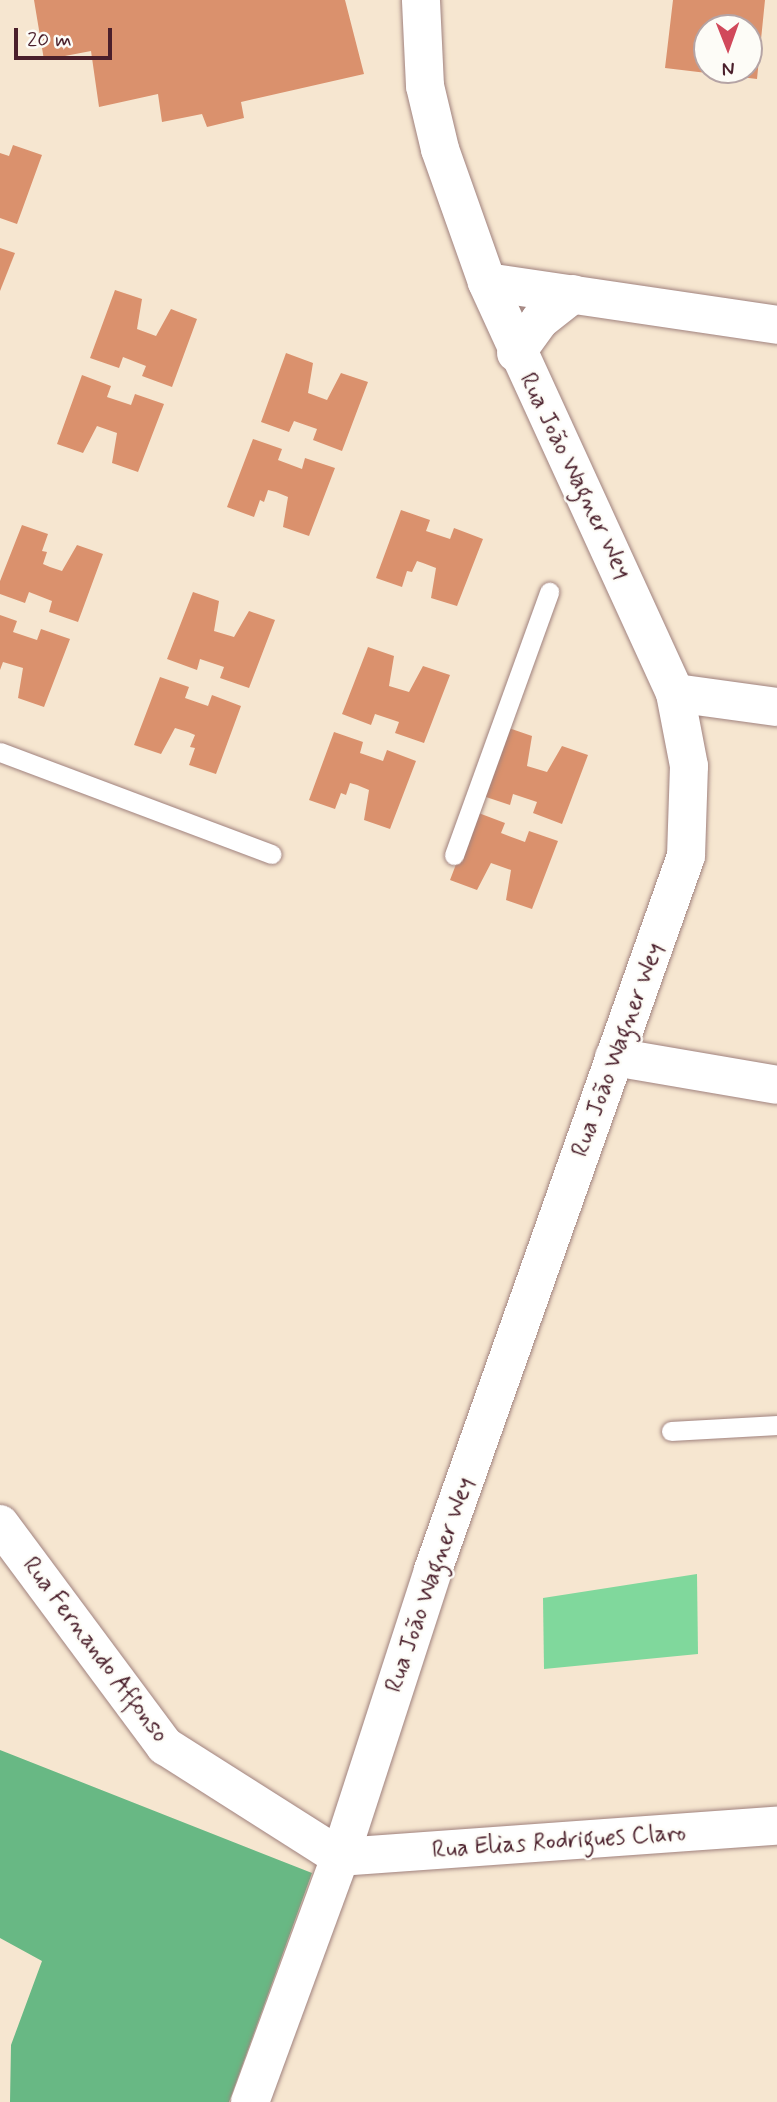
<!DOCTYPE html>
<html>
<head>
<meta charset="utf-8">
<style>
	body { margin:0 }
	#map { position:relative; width:777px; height:2102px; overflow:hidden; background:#f6e6d0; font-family:Mynerve,sans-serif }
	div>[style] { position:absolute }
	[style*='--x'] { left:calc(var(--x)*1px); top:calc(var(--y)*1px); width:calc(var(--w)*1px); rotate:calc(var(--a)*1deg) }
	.green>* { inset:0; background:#80d89c }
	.forest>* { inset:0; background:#68b884 }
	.building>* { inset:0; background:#da916d }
	.roads { filter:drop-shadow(0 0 2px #a0827e) drop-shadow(0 0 2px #a0827e) }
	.service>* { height:19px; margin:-9.5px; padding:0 9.5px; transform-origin:9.5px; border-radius:9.5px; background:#fff }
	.minor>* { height:38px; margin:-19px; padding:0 19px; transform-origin:19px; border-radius:19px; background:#fff }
	.secondary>* { height:38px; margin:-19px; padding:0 19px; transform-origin:19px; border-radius:19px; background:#fff }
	span { translate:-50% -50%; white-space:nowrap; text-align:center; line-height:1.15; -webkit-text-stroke:5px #fdfcf7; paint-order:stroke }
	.street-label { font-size:24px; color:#4a1f2b }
	.north { position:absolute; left:693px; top:14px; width:70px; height:70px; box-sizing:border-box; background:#fdfcf7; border:2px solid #b5a4a5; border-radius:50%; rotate:179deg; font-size:19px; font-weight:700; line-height:28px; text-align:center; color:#4a1f2b }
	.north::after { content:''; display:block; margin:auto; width:24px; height:32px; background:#d1495b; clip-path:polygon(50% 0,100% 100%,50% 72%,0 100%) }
	.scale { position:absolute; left:14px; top:28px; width:98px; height:32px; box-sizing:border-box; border:4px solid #4a1f2b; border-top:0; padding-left:9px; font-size:21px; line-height:24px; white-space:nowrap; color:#4a1f2b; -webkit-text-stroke:5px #fdfcf7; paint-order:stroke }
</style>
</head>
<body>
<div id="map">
	<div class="green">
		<i style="clip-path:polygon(697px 1574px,698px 1654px,544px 1669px,543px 1598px)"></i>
	</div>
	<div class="forest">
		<i style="clip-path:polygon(0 1750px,312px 1873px,229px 2102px,10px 2102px,11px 2045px,42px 1961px,0 1938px)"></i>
	</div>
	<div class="building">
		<i style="clip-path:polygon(34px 0,345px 0,364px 74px,241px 102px,244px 118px,207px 127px,202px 114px,162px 122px,158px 94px,99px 107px,91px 51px,44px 60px)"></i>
		<i style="clip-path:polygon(evenodd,673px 0,765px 0,757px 79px,665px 68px,673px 0,707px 28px,749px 28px,749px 70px,707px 70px,707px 28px)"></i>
		<i style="clip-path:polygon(13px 145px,42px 155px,17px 224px,0 218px,0 153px,9px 156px)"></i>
		<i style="clip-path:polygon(0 248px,15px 253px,0 291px)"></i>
		<i style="clip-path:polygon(115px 290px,142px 299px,137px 329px,156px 336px,171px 309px,197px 319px,172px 387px,142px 376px,146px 366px,123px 357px,119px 368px,90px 358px)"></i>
		<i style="clip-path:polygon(286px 353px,313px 363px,308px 393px,327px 400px,341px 373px,368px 382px,342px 451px,313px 440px,317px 429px,294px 421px,289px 432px,261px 422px)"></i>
		<i style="clip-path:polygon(82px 375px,111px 386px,107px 397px,131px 405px,135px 394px,164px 404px,138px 472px,112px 463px,117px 433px,97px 426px,83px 453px,57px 444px)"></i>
		<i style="clip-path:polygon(253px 439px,282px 449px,278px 460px,302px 469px,305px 458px,335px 468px,309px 536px,283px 527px,288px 497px,276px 492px,268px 490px,264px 502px,260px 500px,254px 517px,227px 507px)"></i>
		<i style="clip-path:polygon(401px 510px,430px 520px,426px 531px,450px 539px,454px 528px,483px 539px,457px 606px,431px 598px,436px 568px,423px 563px,417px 561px,412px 572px,407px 571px,402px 587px,376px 578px)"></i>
		<i style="clip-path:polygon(22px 525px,48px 534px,42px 551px,47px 552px,43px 564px,50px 567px,62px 571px,77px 545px,103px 554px,78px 622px,49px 612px,52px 601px,29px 592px,25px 603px,0 594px,0 581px)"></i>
		<i style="clip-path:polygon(193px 592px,219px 601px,214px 631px,234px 637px,249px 611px,275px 620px,249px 688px,220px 678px,224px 667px,200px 659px,197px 670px,167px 659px)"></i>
		<i style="clip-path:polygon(0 615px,17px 621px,13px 632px,37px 640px,41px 629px,70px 639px,44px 707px,18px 698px,23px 668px,3px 662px,0 670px)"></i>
		<i style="clip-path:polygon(368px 647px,394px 656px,389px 686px,409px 692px,423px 666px,450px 675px,424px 743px,395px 733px,399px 722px,375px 714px,371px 725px,342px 714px)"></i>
		<i style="clip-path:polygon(160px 677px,189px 687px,185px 698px,208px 706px,212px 695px,241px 706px,216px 774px,189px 765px,195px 748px,190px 747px,195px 735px,188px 732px,175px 728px,161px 754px,134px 745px)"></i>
		<i style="clip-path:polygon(506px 727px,532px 736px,527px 766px,547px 772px,562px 746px,588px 755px,562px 824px,533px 813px,537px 802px,513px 794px,510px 805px,480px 795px)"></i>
		<i style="clip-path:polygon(334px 732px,363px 742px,360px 753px,383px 761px,387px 750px,416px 761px,390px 829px,364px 820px,369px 790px,357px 785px,350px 783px,346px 795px,341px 793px,335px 809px,309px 800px)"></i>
		<i style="clip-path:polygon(476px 812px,505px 823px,501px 833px,525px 842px,529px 831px,558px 841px,532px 909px,506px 900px,511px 870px,491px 863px,477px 890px,450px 880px)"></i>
	</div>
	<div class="roads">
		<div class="service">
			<i style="--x:0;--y:752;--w:290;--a:20.6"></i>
			<i style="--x:454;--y:855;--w:280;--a:-70.1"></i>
			<i style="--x:671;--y:1431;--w:106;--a:-3.2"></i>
		</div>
		<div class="minor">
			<i style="--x:487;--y:282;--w:293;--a:8.4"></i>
			<i style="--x:516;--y:353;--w:41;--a:-54"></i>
			<i style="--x:540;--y:320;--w:42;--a:-38.2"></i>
			<i style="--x:675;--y:693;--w:103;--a:7.8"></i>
			<i style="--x:614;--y:1057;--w:165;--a:9.7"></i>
			<i style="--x:0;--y:1524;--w:277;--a:53.4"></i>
			<i style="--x:165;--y:1746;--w:207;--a:32.4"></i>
			<i style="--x:340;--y:1857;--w:438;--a:-4.1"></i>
		</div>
		<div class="secondary">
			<i style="--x:250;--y:2102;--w:261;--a:-69.8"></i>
			<i style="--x:340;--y:1857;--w:302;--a:-72"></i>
			<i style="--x:433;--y:1570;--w:757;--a:-70.49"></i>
			<i style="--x:686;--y:856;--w:90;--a:-88.1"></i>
			<i style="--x:689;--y:766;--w:74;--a:-100.9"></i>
			<i style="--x:675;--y:693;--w:452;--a:-114.6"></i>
			<i style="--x:487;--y:282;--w:141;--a:-109.5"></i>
			<i style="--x:440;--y:149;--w:65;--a:-103.4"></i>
			<i style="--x:425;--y:86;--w:86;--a:-92.7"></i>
		</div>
	</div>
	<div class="street-label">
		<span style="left:575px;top:476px;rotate:64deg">Rua João Wagner Wey</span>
		<span style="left:618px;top:1050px;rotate:-70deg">Rua João Wagner Wey</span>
		<span style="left:430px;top:1585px;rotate:-71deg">Rua João Wagner Wey</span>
		<span style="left:95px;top:1650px;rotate:53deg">Rua Fernando Affonso</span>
		<span style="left:559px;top:1842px;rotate:-4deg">Rua Elias Rodrigues Claro</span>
	</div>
	<div class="north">N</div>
	<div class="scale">20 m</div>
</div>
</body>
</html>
